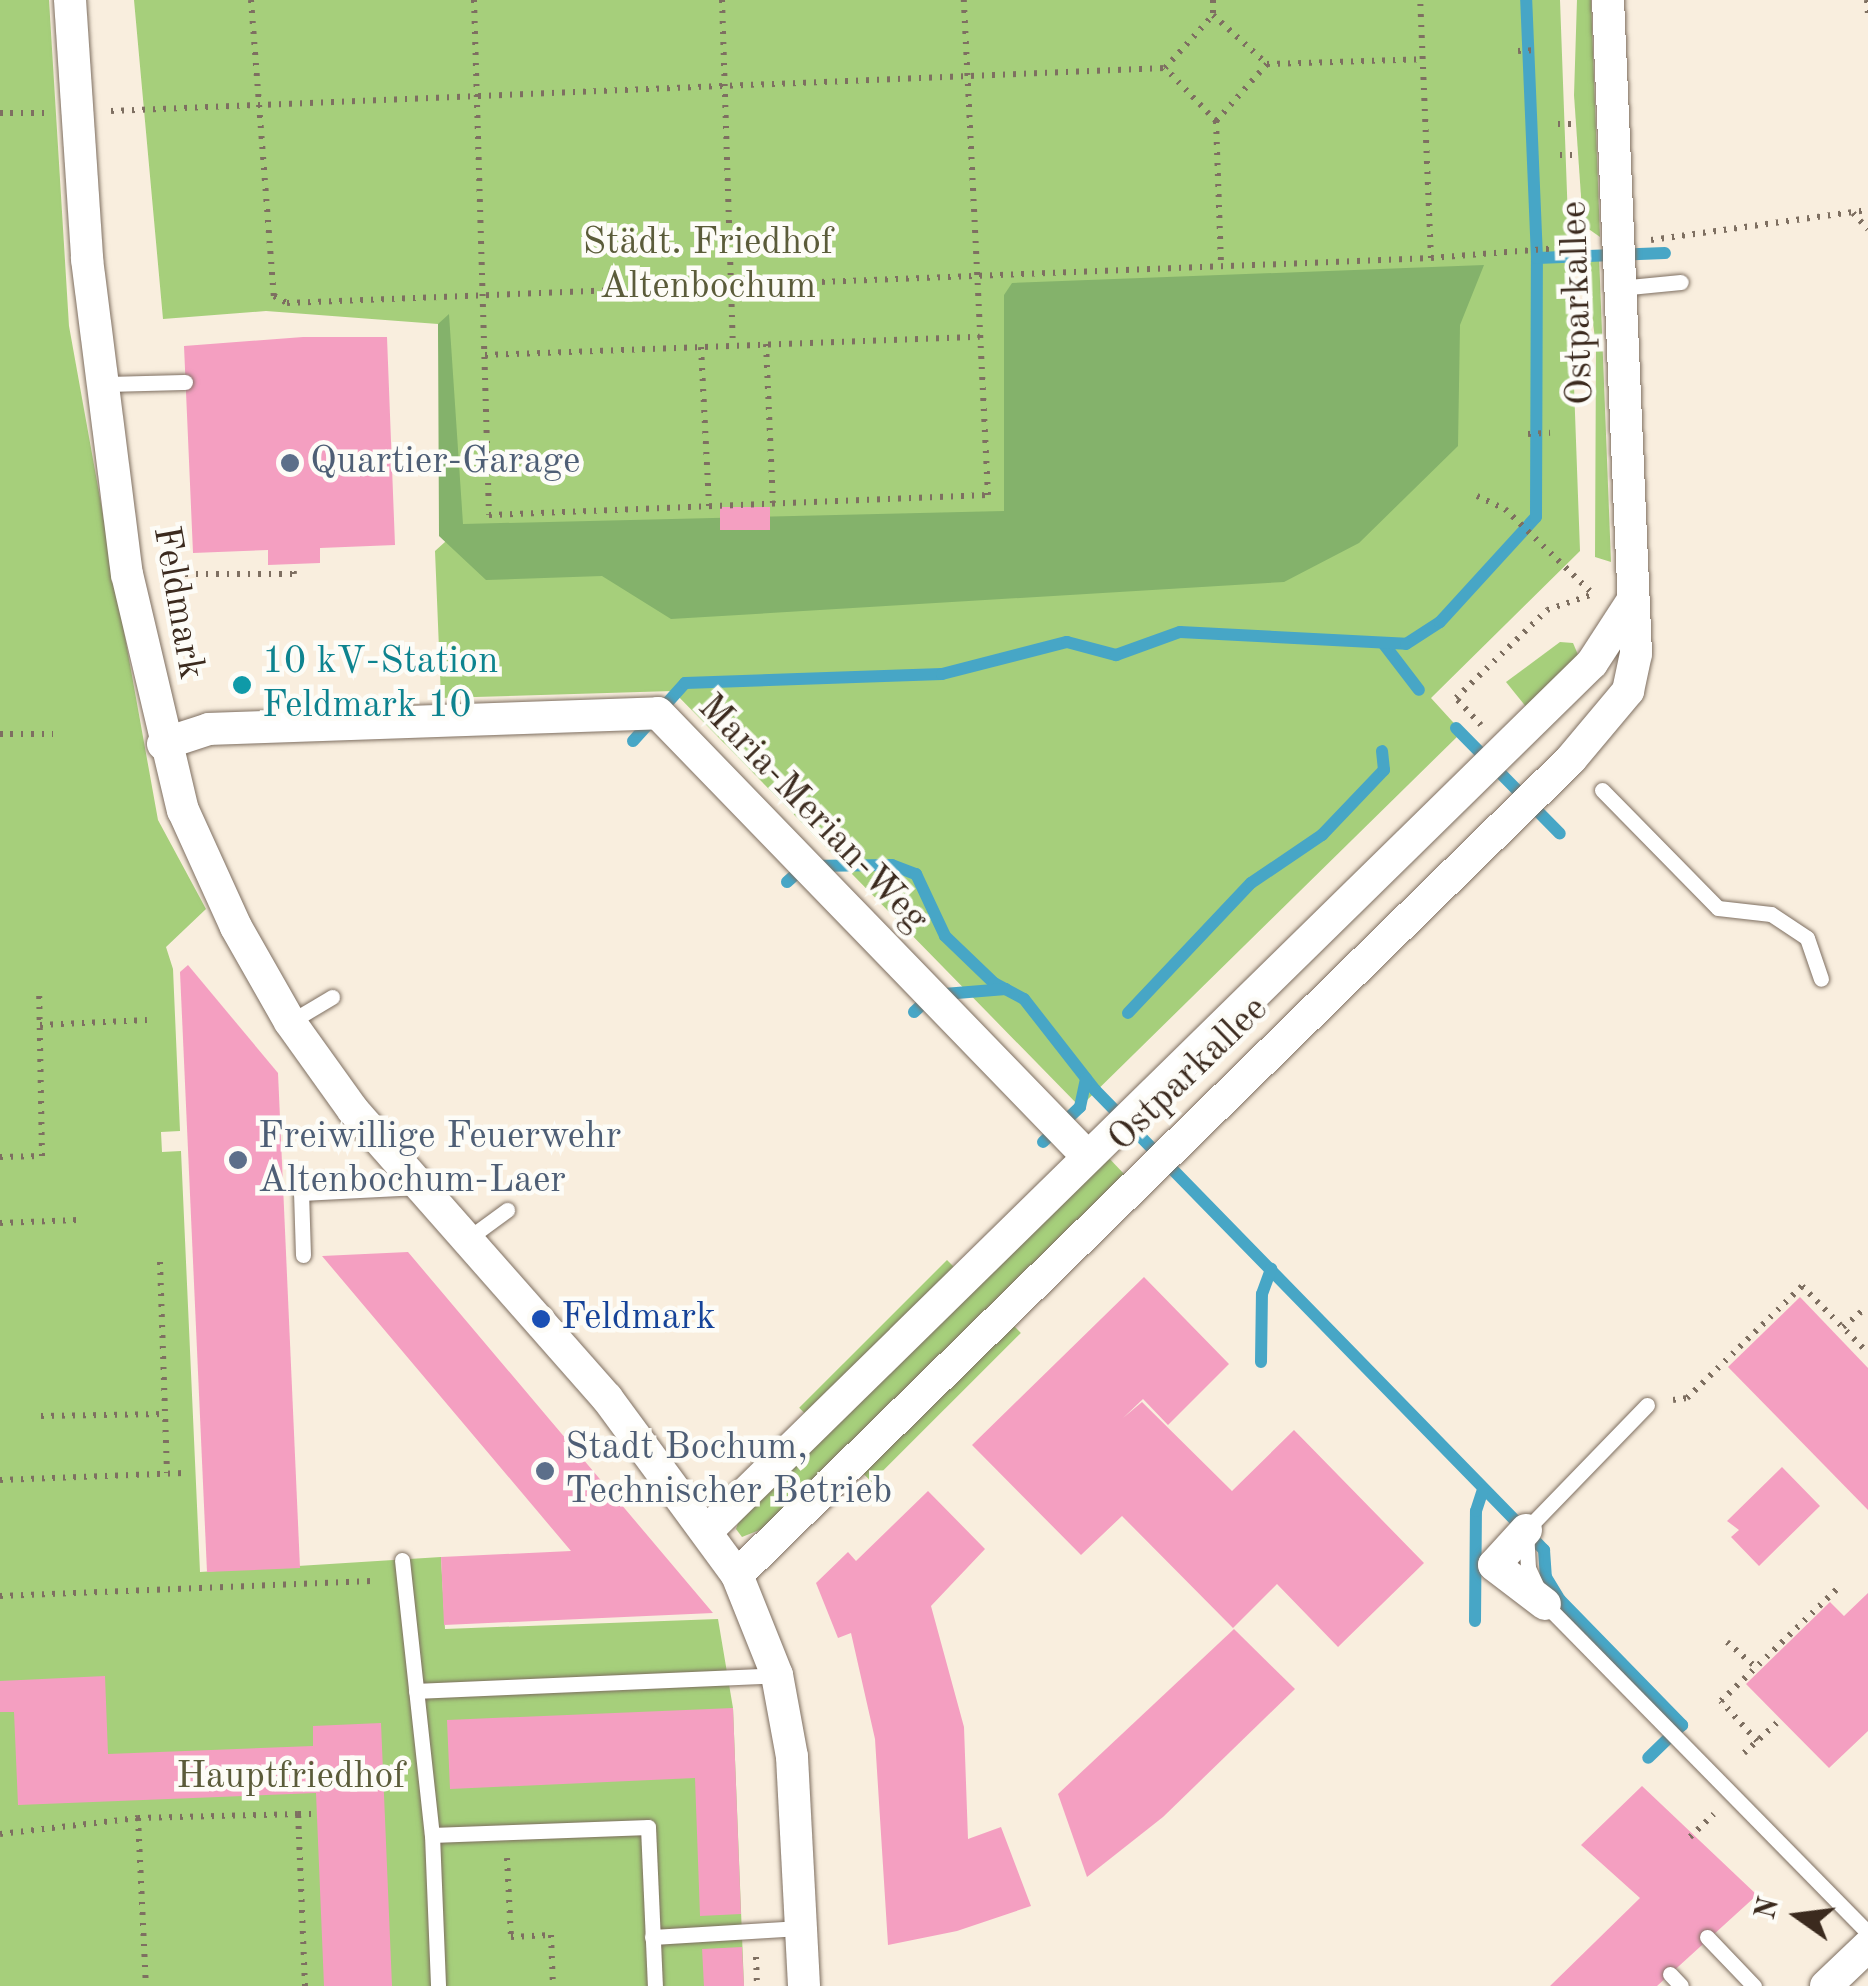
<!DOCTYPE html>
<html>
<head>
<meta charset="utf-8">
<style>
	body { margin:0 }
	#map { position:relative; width:1868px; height:1986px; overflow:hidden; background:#f9eede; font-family:"Old Standard TT",serif }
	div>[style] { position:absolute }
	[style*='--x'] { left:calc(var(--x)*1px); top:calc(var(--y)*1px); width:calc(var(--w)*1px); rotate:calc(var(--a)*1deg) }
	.green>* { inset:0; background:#a6cf7b; transform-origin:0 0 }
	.forest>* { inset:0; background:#84b26b }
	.stream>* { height:12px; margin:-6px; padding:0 6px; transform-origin:6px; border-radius:6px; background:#47a6c6 }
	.building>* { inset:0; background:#f49fc1; transform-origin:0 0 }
	.path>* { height:6px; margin-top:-3px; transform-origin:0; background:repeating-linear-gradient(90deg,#7e6f61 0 2.5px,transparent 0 10.5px) }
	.roads { filter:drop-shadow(0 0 2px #7e6f61) drop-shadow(0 0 2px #7e6f61) }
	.lane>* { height:15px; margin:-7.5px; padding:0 7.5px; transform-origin:7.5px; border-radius:7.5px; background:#fff }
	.street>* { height:32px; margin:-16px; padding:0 16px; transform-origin:16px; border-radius:16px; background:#fff }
	.dots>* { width:28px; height:28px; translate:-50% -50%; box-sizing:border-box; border:5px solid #fdfcf7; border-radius:50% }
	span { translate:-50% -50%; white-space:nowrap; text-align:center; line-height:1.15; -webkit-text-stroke:9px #fdfcf7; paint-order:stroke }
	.park-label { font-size:38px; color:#5b5c3a }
	.street-label { font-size:38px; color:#3b2a1e }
	.service-label { font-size:38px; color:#4e5e75 }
	.left { translate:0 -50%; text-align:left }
	.culture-label { font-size:38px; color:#0d838f }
	.transit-label { font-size:38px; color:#164399 }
	.north { position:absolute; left:1748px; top:1866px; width:100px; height:100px; -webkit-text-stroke:8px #fdfcf7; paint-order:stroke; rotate:284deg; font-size:28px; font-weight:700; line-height:40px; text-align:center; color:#3b2a1e }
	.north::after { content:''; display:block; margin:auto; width:35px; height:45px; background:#3b2a1e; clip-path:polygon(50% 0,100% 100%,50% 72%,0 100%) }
</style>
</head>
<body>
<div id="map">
	<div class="green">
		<i style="clip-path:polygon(0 0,49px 0,69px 326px,158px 820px,206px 909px,166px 947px,173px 969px,180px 1131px,161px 1132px,162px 1152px,181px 1151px,200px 1572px,441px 1557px,445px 1629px,718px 1619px,733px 1708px,744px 1986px,0 1986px)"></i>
		<i style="clip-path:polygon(134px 0,1560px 0,1580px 551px,1431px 698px,1462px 732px,1080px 1107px,673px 691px,441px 698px,435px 551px,445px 542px,438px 324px,266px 311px,163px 319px)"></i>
		<i style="clip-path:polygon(1577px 0,1591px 0,1600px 237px,1583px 225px,1574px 95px)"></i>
		<i style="clip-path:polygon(1599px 256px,1611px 562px,1595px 557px,1596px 347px,1585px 258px)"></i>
		<i style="clip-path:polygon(1560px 642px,1573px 643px,1579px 657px,1527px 708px,1506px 682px)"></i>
		<i style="clip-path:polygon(1106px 1155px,1126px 1176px,770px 1526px,742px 1537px,736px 1529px,740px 1518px)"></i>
		<i style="left:947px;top:1260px;width:13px;height:209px;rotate:45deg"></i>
		<i style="left:1011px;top:1323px;width:14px;height:211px;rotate:45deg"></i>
	</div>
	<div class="forest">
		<i style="clip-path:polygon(1484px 265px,1460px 325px,1458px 446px,1359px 543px,1284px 582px,671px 619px,602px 576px,486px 580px,439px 536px,438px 324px,449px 314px,463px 524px,1004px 511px,1004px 295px,1012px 283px)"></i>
	</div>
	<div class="stream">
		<i style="--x:1537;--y:258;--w:128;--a:-2.2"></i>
		<i style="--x:1383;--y:643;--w:59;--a:52.5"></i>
		<i style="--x:1456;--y:728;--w:148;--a:45.5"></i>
		<i style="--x:633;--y:741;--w:78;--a:-48.1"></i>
		<i style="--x:685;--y:683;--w:257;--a:-2"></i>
		<i style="--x:942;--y:674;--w:129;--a:-14.4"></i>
		<i style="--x:1067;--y:642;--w:51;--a:14.9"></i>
		<i style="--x:1116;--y:655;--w:68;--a:-19.8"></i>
		<i style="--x:1180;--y:632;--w:226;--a:3"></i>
		<i style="--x:1406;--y:644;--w:40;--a:-32.9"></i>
		<i style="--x:1440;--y:622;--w:142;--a:-47.6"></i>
		<i style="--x:1536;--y:517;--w:259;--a:-89.8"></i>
		<i style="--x:1537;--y:258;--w:258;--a:-92.4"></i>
		<i style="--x:787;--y:882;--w:24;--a:-42"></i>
		<i style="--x:805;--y:866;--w:87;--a:-0.7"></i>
		<i style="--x:892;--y:865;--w:26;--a:21"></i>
		<i style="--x:916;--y:874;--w:68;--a:64.9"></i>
		<i style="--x:945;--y:936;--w:68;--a:43.8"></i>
		<i style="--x:994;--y:983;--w:34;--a:28"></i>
		<i style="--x:1024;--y:999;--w:115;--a:52"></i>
		<i style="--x:1095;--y:1090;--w:643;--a:45.69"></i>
		<i style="--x:1544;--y:1550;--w:27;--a:86"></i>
		<i style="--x:1546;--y:1577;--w:27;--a:59"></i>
		<i style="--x:1560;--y:1600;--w:175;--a:45.7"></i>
		<i style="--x:1682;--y:1725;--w:47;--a:135.9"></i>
		<i style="--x:914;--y:1012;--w:25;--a:-43"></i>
		<i style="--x:932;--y:995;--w:74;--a:-4.6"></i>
		<i style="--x:1128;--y:1013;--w:179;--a:-46.6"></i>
		<i style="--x:1251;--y:883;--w:86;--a:-34.1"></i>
		<i style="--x:1322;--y:835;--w:90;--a:-46.4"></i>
		<i style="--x:1384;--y:770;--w:19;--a:-96"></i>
		<i style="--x:1043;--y:1142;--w:51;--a:-43.4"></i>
		<i style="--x:1080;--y:1107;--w:29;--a:-78"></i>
		<i style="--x:1261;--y:1362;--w:68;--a:-89.2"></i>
		<i style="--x:1262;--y:1294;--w:27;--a:-70"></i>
		<i style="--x:1475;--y:1621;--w:110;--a:-89.5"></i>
		<i style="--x:1476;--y:1511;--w:22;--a:-72"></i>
	</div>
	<div class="building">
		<i style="clip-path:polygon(303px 337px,387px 337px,395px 545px,320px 548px,320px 563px,268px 565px,268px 550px,193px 553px,184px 346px)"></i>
		<i style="left:770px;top:507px;width:23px;height:50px;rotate:90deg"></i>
		<i style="left:255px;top:679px;width:12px;height:26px;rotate:90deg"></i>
		<i style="clip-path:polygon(188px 965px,278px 1073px,300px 1568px,207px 1572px,180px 972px)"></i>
		<i style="clip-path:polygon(408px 1252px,713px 1613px,444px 1625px,441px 1557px,571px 1551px,322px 1256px)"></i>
		<i style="clip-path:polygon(1144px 1277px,1229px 1364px,1168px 1425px,1143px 1399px,1123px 1418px,1142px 1402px,1232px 1491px,1294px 1430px,1424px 1563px,1338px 1647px,1277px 1584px,1233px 1628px,1122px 1516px,1081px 1555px,972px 1445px)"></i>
		<i style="clip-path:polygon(1800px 1297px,1868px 1368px,1868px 1510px,1728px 1367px)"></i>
		<i style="clip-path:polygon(1782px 1467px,1820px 1506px,1759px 1566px,1731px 1537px,1739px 1530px,1727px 1521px)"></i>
		<i style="clip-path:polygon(928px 1491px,985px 1549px,931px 1606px,964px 1727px,968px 1839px,1001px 1827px,1031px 1906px,957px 1931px,888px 1945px,875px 1739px,851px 1633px,838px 1638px,816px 1583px,848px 1552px,856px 1561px)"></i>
		<i style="clip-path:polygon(1868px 1593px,1868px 1731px,1829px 1768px,1746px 1684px,1830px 1602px,1844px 1616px)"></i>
		<i style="clip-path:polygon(1234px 1629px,1295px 1689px,1163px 1817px,1087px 1877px,1058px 1794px)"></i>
		<i style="clip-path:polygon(105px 1676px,108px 1754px,313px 1746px,313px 1726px,381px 1723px,392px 1986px,324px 1986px,316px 1793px,18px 1805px,14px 1712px,0 1712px,0 1681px)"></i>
		<i style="clip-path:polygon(733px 1708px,741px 1914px,700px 1916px,695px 1778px,450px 1789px,447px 1720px)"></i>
		<i style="clip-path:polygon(1642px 1786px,1757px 1895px,1657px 1986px,1550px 1986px,1640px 1898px,1581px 1845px)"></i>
		<i style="left:742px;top:1947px;width:39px;height:40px;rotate:87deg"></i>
	</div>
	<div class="path">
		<i style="--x:251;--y:0;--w:297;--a:85.6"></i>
		<i style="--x:274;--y:296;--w:15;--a:28"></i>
		<i style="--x:287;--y:303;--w:1145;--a:-2.25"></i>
		<i style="--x:1431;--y:258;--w:258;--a:-92.4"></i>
		<i style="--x:474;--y:0;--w:515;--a:88.33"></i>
		<i style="--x:489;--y:515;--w:499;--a:-2.3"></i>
		<i style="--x:988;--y:495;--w:496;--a:-92.8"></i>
		<i style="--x:722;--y:0;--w:345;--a:88.2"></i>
		<i style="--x:1213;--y:0;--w:15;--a:90"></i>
		<i style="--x:1867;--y:0;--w:16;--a:86"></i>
		<i style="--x:1518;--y:51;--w:18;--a:-3"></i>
		<i style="--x:1267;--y:64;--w:76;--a:131.8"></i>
		<i style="--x:1216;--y:121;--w:74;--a:-133.9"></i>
		<i style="--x:1165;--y:68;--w:72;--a:-47.8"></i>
		<i style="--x:1213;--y:15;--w:73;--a:42.2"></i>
		<i style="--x:1267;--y:64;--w:155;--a:-1.8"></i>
		<i style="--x:111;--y:111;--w:1055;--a:-2.34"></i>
		<i style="--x:0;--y:113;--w:44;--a:0"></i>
		<i style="--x:1216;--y:121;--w:146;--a:88"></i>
		<i style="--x:1558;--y:124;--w:13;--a:0"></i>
		<i style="--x:1560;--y:155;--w:12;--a:0"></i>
		<i style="--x:1853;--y:213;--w:22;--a:47"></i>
		<i style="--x:1651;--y:240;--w:219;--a:-7.9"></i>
		<i style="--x:1431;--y:258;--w:153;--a:-4.5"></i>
		<i style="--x:766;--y:344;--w:159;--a:87.5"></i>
		<i style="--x:701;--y:347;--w:159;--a:87.1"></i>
		<i style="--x:485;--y:355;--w:495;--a:-2.1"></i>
		<i style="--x:1528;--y:434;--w:22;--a:-3"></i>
		<i style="--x:1477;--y:496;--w:31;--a:25"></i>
		<i style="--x:1505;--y:509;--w:118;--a:44"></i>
		<i style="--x:164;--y:574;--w:130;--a:0"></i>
		<i style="--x:294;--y:574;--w:10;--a:-96"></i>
		<i style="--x:1481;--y:725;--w:37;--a:-133"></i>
		<i style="--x:1456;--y:698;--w:127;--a:-44"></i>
		<i style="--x:1547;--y:610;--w:52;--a:-19.1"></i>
		<i style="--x:0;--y:734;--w:53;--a:0"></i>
		<i style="--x:40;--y:1025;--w:107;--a:-2.7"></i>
		<i style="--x:0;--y:1157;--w:42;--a:-1.4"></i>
		<i style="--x:42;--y:1156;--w:164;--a:-91"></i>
		<i style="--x:0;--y:1223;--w:78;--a:-2.2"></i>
		<i style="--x:160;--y:1262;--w:211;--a:88.1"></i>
		<i style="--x:1843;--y:1327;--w:26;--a:-40"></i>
		<i style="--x:1673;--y:1400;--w:14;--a:-8"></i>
		<i style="--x:1687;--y:1398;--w:161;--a:-44.2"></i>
		<i style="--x:1802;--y:1286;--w:94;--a:45.4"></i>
		<i style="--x:41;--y:1416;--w:124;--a:-0.9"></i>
		<i style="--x:0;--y:1480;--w:184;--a:-2.2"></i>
		<i style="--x:0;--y:1596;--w:378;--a:-2.3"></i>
		<i style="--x:1727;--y:1642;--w:38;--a:41"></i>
		<i style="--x:1757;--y:1741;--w:54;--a:-132"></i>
		<i style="--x:1721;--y:1701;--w:163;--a:-44"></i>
		<i style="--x:1744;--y:1753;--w:50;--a:-42.6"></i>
		<i style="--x:138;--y:1818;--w:168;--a:87.3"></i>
		<i style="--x:0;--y:1834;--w:139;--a:-6.6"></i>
		<i style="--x:138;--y:1818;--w:160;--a:-1.4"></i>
		<i style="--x:1690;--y:1837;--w:33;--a:-44"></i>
		<i style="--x:507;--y:1858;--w:79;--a:87.1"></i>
		<i style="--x:511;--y:1937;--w:40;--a:-2.9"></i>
		<i style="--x:551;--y:1935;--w:51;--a:87.8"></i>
		<i style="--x:756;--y:1957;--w:29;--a:88"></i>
		<i style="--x:305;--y:1986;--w:172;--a:-92.3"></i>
		<i style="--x:298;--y:1814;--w:15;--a:0"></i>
	</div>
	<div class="roads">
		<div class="lane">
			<i style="--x:1619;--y:288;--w:62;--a:-5.5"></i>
			<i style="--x:105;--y:384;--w:80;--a:-1.4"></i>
			<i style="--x:1602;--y:790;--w:165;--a:45.5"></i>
			<i style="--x:1718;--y:908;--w:53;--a:6.5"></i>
			<i style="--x:1771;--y:914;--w:43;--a:33.7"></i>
			<i style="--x:1807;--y:938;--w:43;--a:71.1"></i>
			<i style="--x:290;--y:1022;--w:49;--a:-30.8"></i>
			<i style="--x:466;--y:1240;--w:51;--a:-36.2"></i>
			<i style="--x:303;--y:1255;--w:62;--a:-91.8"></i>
			<i style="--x:301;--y:1193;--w:118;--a:-2.9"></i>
			<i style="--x:1647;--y:1405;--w:174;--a:134.1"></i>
			<i style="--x:1526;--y:1530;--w:38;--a:87"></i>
			<i style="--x:1528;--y:1568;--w:40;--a:65"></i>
			<i style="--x:1545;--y:1604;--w:461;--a:45.5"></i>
			<i style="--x:402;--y:1560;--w:277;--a:83.8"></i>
			<i style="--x:432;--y:1835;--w:151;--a:87.7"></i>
			<i style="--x:416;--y:1691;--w:361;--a:-2.5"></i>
			<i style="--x:432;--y:1835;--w:216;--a:-2.1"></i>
			<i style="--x:648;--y:1827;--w:159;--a:87.5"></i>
			<i style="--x:652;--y:1937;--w:149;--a:-3.5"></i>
			<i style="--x:1707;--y:1937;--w:68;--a:46.2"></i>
			<i style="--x:1670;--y:1974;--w:16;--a:47"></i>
		</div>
		<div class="street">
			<i style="--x:70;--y:0;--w:260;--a:86.2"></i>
			<i style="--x:87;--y:259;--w:318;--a:82.8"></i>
			<i style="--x:127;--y:574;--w:243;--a:76.7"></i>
			<i style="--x:183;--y:810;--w:128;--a:65.6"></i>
			<i style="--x:236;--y:927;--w:109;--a:60.4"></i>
			<i style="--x:290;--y:1022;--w:108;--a:54.4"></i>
			<i style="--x:353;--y:1110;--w:384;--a:48.6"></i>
			<i style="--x:607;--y:1398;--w:220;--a:53.7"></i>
			<i style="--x:737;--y:1575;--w:108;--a:68.2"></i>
			<i style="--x:777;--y:1675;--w:83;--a:79.6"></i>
			<i style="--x:792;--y:1757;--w:229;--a:87"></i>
			<i style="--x:163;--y:744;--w:48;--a:-18.1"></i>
			<i style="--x:209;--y:729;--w:449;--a:-2"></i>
			<i style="--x:658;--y:713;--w:617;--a:45.92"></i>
			<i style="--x:708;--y:1530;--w:1238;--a:-44.44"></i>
			<i style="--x:1592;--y:663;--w:72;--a:-57"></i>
			<i style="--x:1526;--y:1530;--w:47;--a:132.4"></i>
			<i style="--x:1494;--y:1565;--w:64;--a:37.4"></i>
			<i style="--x:737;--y:1575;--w:1167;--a:-44.37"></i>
			<i style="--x:1571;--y:759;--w:89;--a:-50"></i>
			<i style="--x:1628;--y:691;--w:38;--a:-78"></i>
			<i style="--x:1636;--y:654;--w:655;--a:-92.45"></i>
			<i style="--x:1826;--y:1986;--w:58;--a:-43.6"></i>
		</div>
	</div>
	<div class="dots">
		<i style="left:290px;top:463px;background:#5c6f8a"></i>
		<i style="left:242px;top:685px;background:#0f9aa8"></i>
		<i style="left:238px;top:1160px;background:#5c6f8a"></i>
		<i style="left:541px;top:1319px;background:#1a4fb4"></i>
		<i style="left:545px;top:1471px;background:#5c6f8a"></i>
	</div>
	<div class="park-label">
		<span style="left:708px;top:266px">Städt. Friedhof<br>Altenbochum</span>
		<span style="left:291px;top:1778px">Hauptfriedhof</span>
	</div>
	<div class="street-label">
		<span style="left:1579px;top:303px;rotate:-92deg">Ostparkallee</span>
		<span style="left:177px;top:603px;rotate:80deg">Feldmark</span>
		<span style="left:812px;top:814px;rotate:46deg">Maria-Merian-Weg</span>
		<span style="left:1189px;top:1075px;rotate:-44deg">Ostparkallee</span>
	</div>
	<div class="service-label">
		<span class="left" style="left:310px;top:463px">Quartier-Garage</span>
		<span class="left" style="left:258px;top:1160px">Freiwillige Feuerwehr<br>Altenbochum-Laer</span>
		<span class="left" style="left:565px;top:1471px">Stadt Bochum,<br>Technischer Betrieb</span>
	</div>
	<div class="culture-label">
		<span class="left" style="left:262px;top:685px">10 kV-Station<br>Feldmark 10</span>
	</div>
	<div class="transit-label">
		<span class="left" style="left:561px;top:1319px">Feldmark</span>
	</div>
	<div class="north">N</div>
</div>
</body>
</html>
